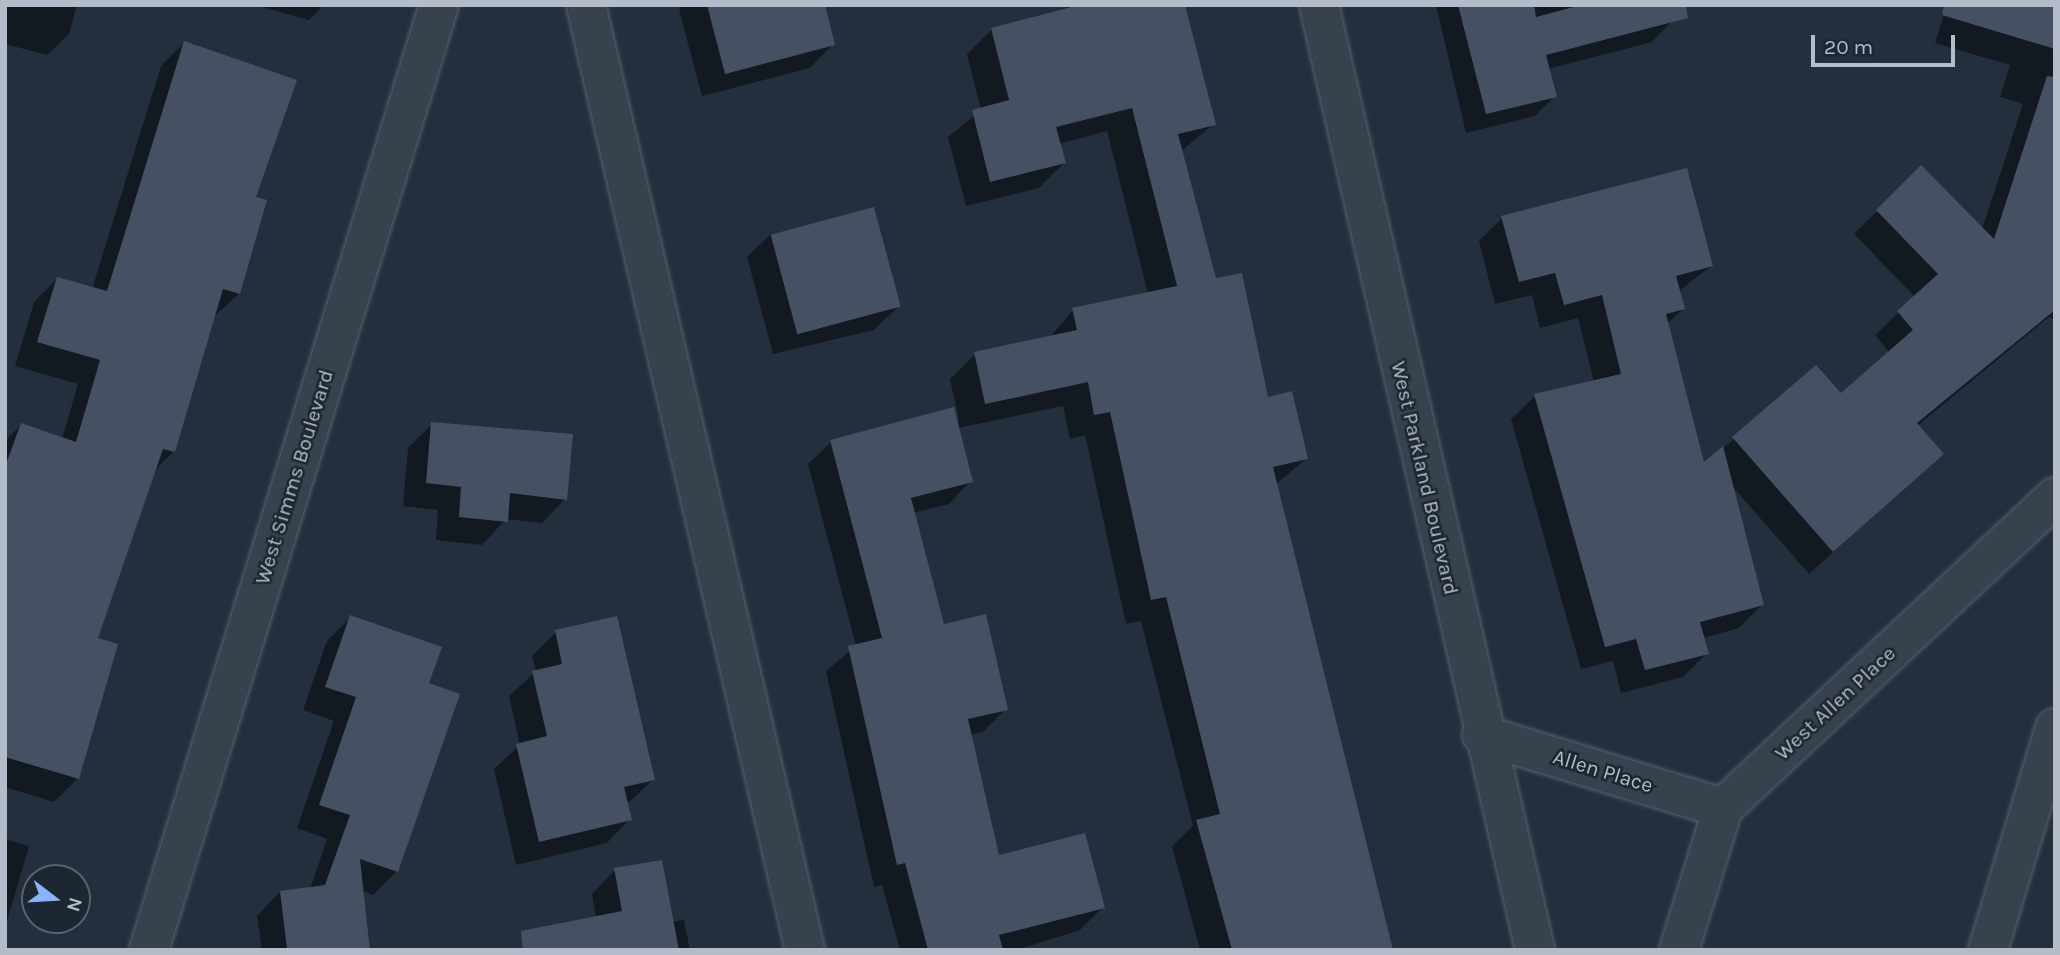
<!DOCTYPE html>
<style>
body{margin:0}
#map{position:relative;width:2060px;height:955px;overflow:hidden;background:#242f3e;font-family:Karla,sans-serif}
div>[style]{position:absolute}
.shadow>*{inset:0;background:#0007}
.building>*{inset:0;background:#455162;transform-origin:0 0}
.roads{filter:drop-shadow(0 0 2px #565f6c) drop-shadow(0 0 2px #565f6c)}
.minor>*{height:38px;margin:-19px;padding:0 19px;transform-origin:19px;border-radius:19px;background:#38414e}
span{translate:-50% -50%;white-space:nowrap;text-align:center;line-height:1.15;-webkit-text-stroke:5px #1d2633;paint-order:stroke}
.street-label{font-size:21px;color:#b4bcc9}
.frame{position:absolute;inset:0;border:7px solid #b4bcc9;pointer-events:none}
.north{position:absolute;left:21px;top:864px;width:70px;height:70px;box-sizing:border-box;background:#1d2633;border:2px solid #59626f;border-radius:50%;rotate:107deg;font-size:19px;font-weight:700;line-height:28px;text-align:center;color:#b4bcc9}
.north::after{content:'';display:block;margin:auto;width:24px;height:32px;background:#8ab4f8;clip-path:polygon(50% 0,100% 100%,50% 72%,0 100%)}
.scale{position:absolute;left:1811px;top:35px;width:144px;height:32px;box-sizing:border-box;border:4px solid #b4bcc9;border-top:0;padding-left:9px;font-size:21px;line-height:24px;white-space:nowrap;color:#b4bcc9;-webkit-text-stroke:5px #1d2633;paint-order:stroke}
</style>
<div id="map">
<div class="shadow">
<i style="clip-path:polygon(5px 5px,77px 5px,69px 34px,47px 55px,5px 44px)"></i>
<i style="clip-path:polygon(254px 5px,324px 5px,309px 20px)"></i>
<i style="clip-path:polygon(684px 5px,823px 5px,833px 44px,810px 68px,702px 96px,679px 10px)"></i>
<i style="clip-path:polygon(1074px 5px,1184px 5px,1214px 124px,1181px 151px,1214px 280px,1267px 399px,1306px 459px,1275px 485px,1391px 950px,1200px 950px,1172px 846px,1193px 826px,1141px 621px,1126px 624px,1085px 435px,1070px 439px,1063px 406px,958px 428px,971px 481px,949px 504px,913px 513px,943px 626px,1006px 709px,983px 732px,970px 735px,998px 858px,1103px 907px,1080px 930px,1017px 950px,900px 950px,882px 885px,874px 887px,826px 671px,856px 646px,808px 464px,831px 442px,959px 421px,950px 379px,975px 354px,1049px 338px,1073px 310px,1148px 294px,1107px 131px,1059px 144px,1064px 163px,1039px 188px,966px 206px,948px 137px,981px 110px,967px 54px,992px 29px)"></i>
<i style="clip-path:polygon(1436px 5px,1668px 5px,1672px 21px,1652px 42px,1548px 69px,1555px 96px,1535px 116px,1466px 133px)"></i>
<i style="clip-path:polygon(1947px 5px,2055px 5px,2055px 320px,2049px 317px,1917px 426px,1942px 454px,1809px 574px,1732px 486px,1763px 604px,1739px 628px,1703px 638px,1707px 653px,1683px 677px,1621px 693px,1613px 661px,1581px 669px,1511px 419px,1535px 396px,1594px 382px,1578px 318px,1540px 328px,1532px 295px,1495px 304px,1479px 241px,1502px 218px,1711px 266px,1678px 292px,1683px 309px,1667px 324px,1703px 465px,1734px 439px,1841px 395px,1890px 353px,1875px 335px,1915px 297px,1854px 234px,1921px 167px,1982px 229px,2023px 104px,2000px 97px,2010px 65px,1935px 43px)"></i>
<i style="clip-path:polygon(184px 43px,254px 198px,239px 294px,213px 317px,174px 451px,153px 472px,96px 639px,78px 778px,54px 802px,5px 787px,5px 441px,21px 425px,62px 439px,78px 384px,15px 366px,34px 302px,57px 279px,92px 289px,161px 66px)"></i>
<i style="clip-path:polygon(771px 234px,898px 307px,874px 330px,773px 354px,747px 257px)"></i>
<i style="clip-path:polygon(432px 424px,565px 499px,542px 523px,506px 519px,482px 545px,436px 540px,438px 510px,403px 506px,408px 448px)"></i>
<i style="clip-path:polygon(351px 617px,427px 684px,397px 871px,373px 895px,363px 891px,370px 950px,262px 950px,257px 916px,280px 892px,310px 889px,327px 839px,297px 828px,334px 721px,303px 710px,327px 641px)"></i>
<i style="clip-path:polygon(556px 632px,654px 779px,627px 804px,630px 819px,607px 843px,516px 865px,494px 769px,520px 745px,509px 696px,536px 671px,532px 656px)"></i>
<i style="clip-path:polygon(5px 839px,29px 846px,5px 928px)"></i>
<i style="clip-path:polygon(615px 870px,672px 922px,684px 920px,690px 950px,520px 950px,542px 929px,596px 918px,592px 894px)"></i>
</div>
<div class="building">
<i style="clip-path:polygon(707px 5px,825px 5px,835px 45px,725px 74px)"></i>
<i style="clip-path:polygon(1078px 5px,1185px 5px,1216px 125px,1178px 134px,1216px 278px,1242px 273px,1268px 397px,1292px 391px,1308px 459px,1273px 467px,1393px 950px,1232px 950px,1196px 820px,1220px 814px,1166px 597px,1151px 600px,1110px 412px,1094px 415px,1088px 382px,985px 404px,974px 352px,1077px 330px,1072px 308px,1177px 286px,1132px 108px,1056px 127px,1066px 163px,990px 182px,972px 110px,1009px 100px,991px 28px)"></i>
<i style="clip-path:polygon(1458px 5px,1534px 5px,1536px 17px,1581px 5px,1686px 5px,1688px 18px,1546px 55px,1557px 97px,1486px 114px)"></i>
<i style="clip-path:polygon(1944px 5px,2055px 5px,2055px 49px,1942px 15px)"></i>
<i style="clip-path:polygon(184px 41px,297px 80px,256px 197px,267px 200px,240px 294px,223px 289px,175px 452px,163px 449px,98px 638px,118px 644px,79px 779px,5px 757px,5px 467px,21px 423px,76px 442px,100px 360px,37px 342px,57px 277px,107px 291px)"></i>
<i style="clip-path:polygon(2047px 76px,2055px 77px,2055px 310px,1917px 423px,1944px 454px,1833px 552px,1732px 437px,1816px 365px,1841px 393px,1913px 330px,1897px 311px,1938px 274px,1876px 210px,1921px 165px,1994px 239px)"></i>
<i style="clip-path:polygon(1687px 168px,1713px 266px,1676px 276px,1685px 309px,1666px 314px,1704px 462px,1723px 446px,1764px 605px,1700px 622px,1709px 654px,1645px 670px,1636px 639px,1605px 647px,1534px 394px,1621px 374px,1602px 295px,1564px 305px,1555px 273px,1519px 282px,1501px 216px)"></i>
<i style="left:874px;top:207px;width:103px;height:107px;rotate:75deg"></i>
<i style="clip-path:polygon(954px 407px,973px 482px,911px 498px,944px 624px,986px 614px,1008px 710px,968px 719px,999px 855px,1085px 833px,1105px 908px,999px 935px,1003px 950px,928px 950px,905px 863px,897px 865px,848px 646px,882px 638px,830px 440px)"></i>
<i style="clip-path:polygon(431px 422px,573px 434px,567px 500px,510px 493px,508px 522px,459px 517px,461px 487px,426px 483px)"></i>
<i style="clip-path:polygon(350px 615px,442px 647px,429px 683px,460px 694px,398px 872px,360px 859px,370px 950px,287px 949px,280px 891px,325px 885px,350px 815px,319px 805px,356px 697px,325px 687px)"></i>
<i style="clip-path:polygon(617px 616px,655px 780px,624px 787px,632px 820px,539px 842px,516px 744px,547px 736px,532px 671px,562px 664px,555px 630px)"></i>
<i style="clip-path:polygon(662px 860px,679px 950px,523px 950px,521px 931px,622px 911px,614px 868px)"></i>
</div>
<div class="roads">
<div class="minor">
<i style="left:586px;top:5px;width:970px;rotate:76.95deg"></i>
<i style="left:1319px;top:5px;width:969px;rotate:77.12deg"></i>
<i style="left:1482px;top:735px;width:252px;rotate:16.9deg"></i>
<i style="left:149px;top:950px;width:988px;rotate:-72.94deg"></i>
<i style="left:1679px;top:950px;width:149px;rotate:-72.8deg"></i>
<i style="left:1723px;top:808px;width:455px;rotate:-43.1deg"></i>
<i style="left:1988px;top:950px;width:232px;rotate:-73.2deg"></i>
</div>
</div>
<div class="street-label">
<span style="left:294px;top:477px;rotate:-73deg">West Simms Boulevard</span>
<span style="left:1425px;top:478px;rotate:77deg">West Parkland Boulevard</span>
<span style="left:1835px;top:703px;rotate:-43deg">West Allen Place</span>
<span style="left:1603px;top:771px;rotate:17deg">Allen Place</span>
</div>
<div class="frame"></div>
<div class="north">N</div>
<div class="scale">20 m</div>
</div>
